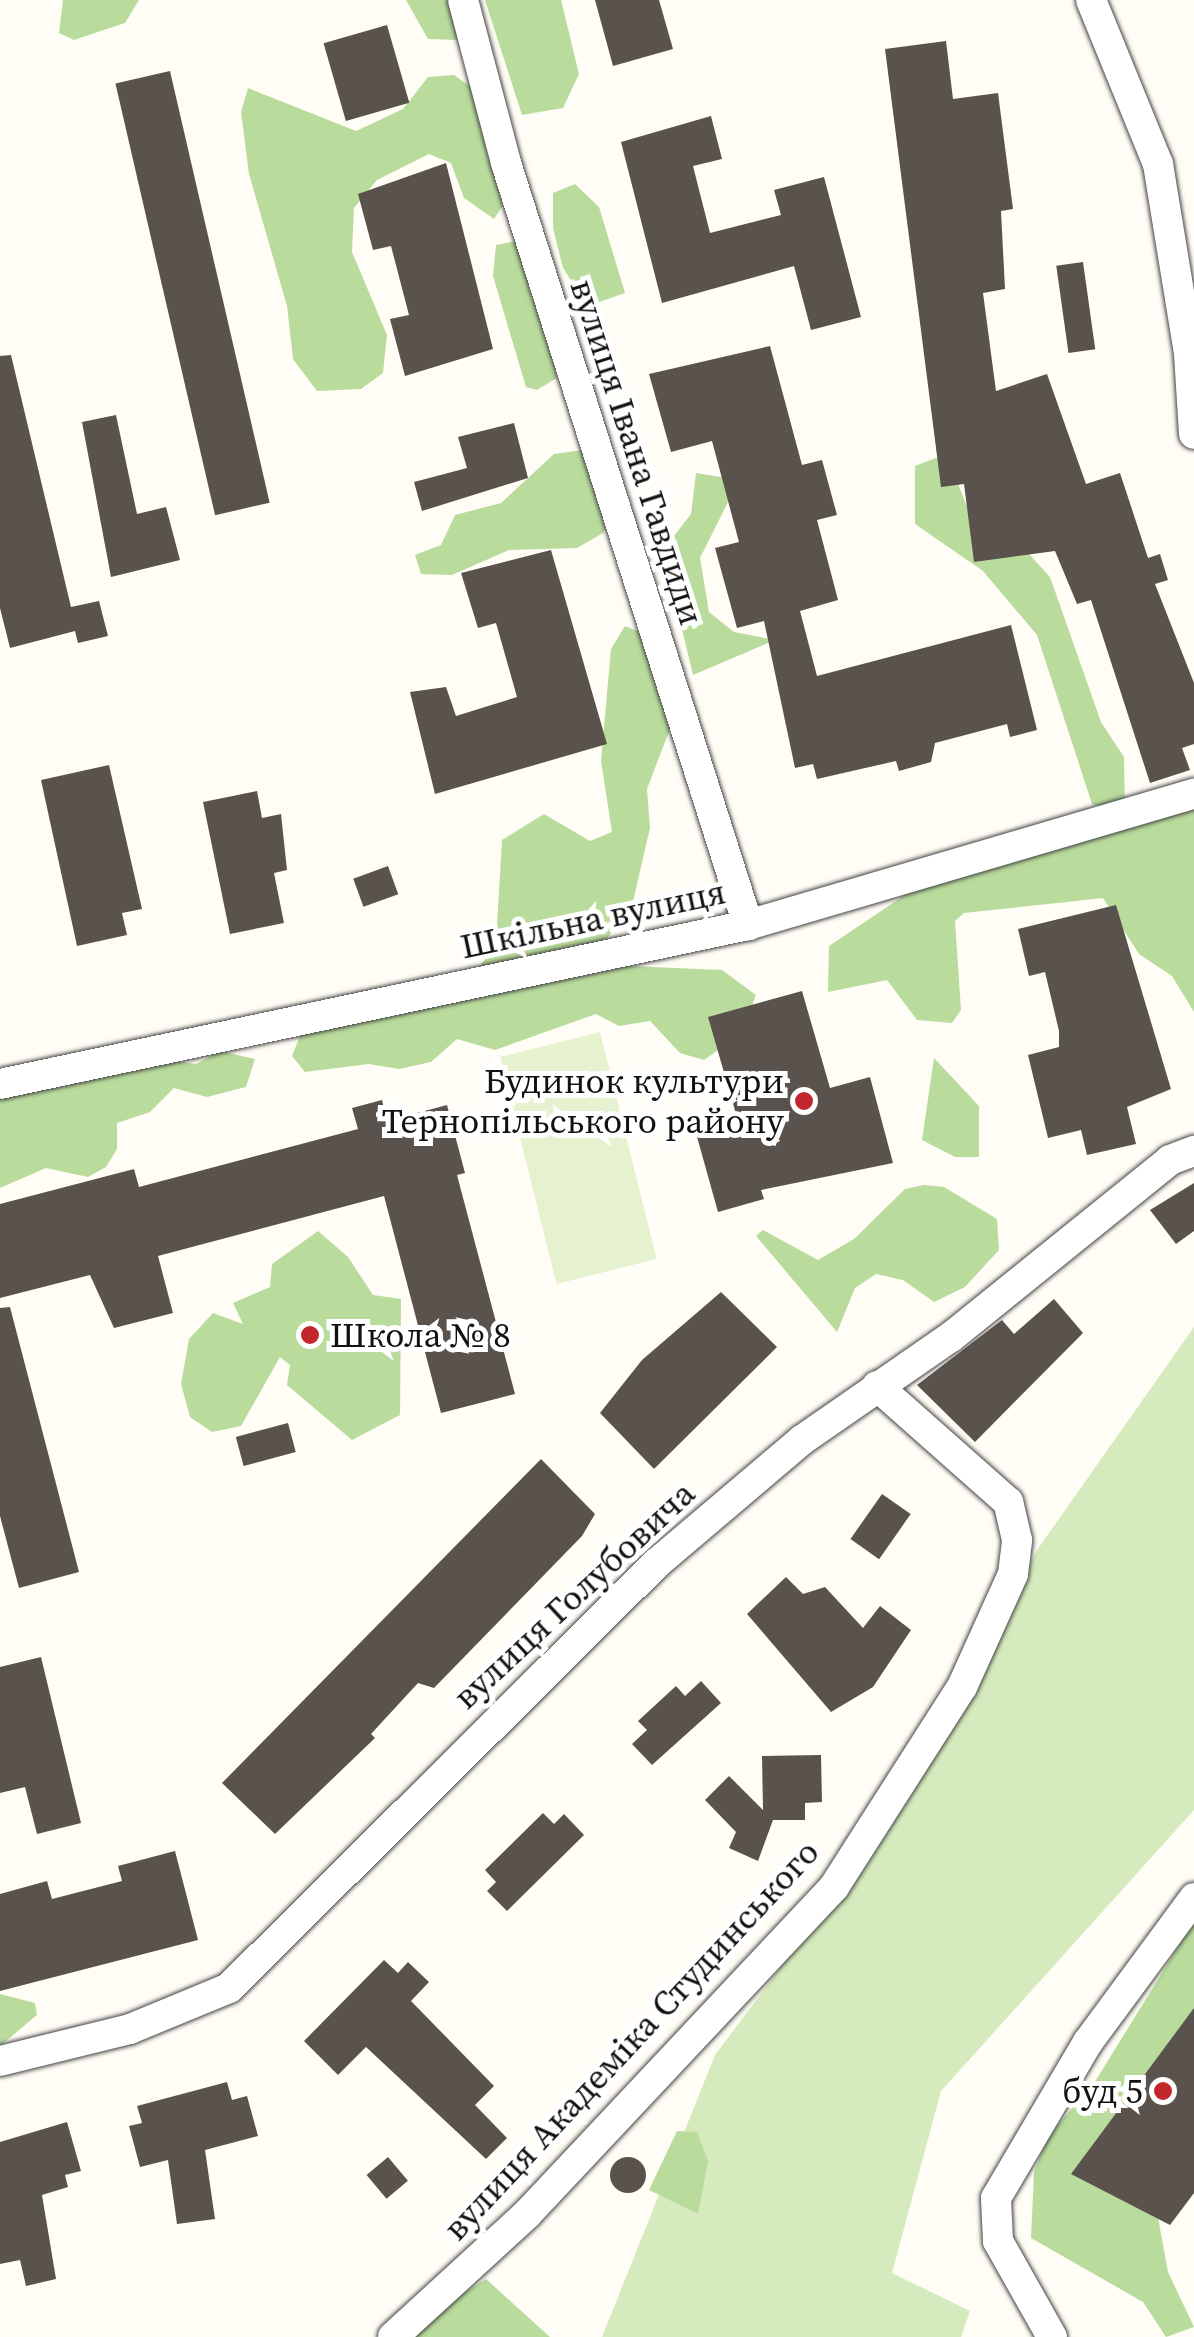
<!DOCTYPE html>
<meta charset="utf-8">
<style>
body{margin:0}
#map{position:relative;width:1194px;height:2337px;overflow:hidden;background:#fffdf5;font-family:"Source Serif 4",serif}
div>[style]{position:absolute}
.green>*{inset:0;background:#d5ebbd}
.forest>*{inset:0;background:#b9dc9c}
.pitch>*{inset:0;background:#e6f2cf;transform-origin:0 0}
.building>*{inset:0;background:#5a524d;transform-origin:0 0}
.round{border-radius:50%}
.roads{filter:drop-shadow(0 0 2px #444) drop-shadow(0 0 2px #444)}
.street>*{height:30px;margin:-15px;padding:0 15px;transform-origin:15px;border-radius:15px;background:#fff}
.dots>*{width:28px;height:28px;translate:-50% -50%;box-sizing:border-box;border:5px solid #fff;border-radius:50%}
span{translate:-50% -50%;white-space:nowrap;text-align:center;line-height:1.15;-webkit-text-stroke:10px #fff;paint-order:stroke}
.street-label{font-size:35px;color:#111}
.poi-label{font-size:35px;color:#111}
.right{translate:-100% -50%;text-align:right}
.left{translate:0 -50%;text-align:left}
</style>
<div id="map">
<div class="green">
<i style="clip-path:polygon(1194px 1327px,1194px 1810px,941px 2091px,892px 2273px,970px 2311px,961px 2337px,602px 2337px,715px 2055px,883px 1831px,1037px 1550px)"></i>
</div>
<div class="forest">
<i style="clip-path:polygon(63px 0,139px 0,125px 23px,74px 40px,59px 33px)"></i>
<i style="clip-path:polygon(406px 0,466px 0,457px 40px,428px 39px)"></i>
<i style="clip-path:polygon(485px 0,561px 0,579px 74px,563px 108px,522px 115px)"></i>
<i style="clip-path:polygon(454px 75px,478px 92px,509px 196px,494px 219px,464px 198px,451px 163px,429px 154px,377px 180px,354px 208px,352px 252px,387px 335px,383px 373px,361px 389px,317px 391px,293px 359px,287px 306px,249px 174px,241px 112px,248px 88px,356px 131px,403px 109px,428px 77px)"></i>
<i style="clip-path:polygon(575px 184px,599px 207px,625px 293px,588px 306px,563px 268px,553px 228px,553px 193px)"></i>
<i style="clip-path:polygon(516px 241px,560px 376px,537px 390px,526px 387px,493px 276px,496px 245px)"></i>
<i style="clip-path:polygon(583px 450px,619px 509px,603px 533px,577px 548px,509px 550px,452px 575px,421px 574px,415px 555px,441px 545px,455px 515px,501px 503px,554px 454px)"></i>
<i style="clip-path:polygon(946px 454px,980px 539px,1029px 554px,1050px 577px,1101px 722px,1124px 757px,1125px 812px,1092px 804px,1037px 635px,983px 571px,915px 524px,915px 466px)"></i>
<i style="clip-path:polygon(696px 473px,739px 480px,700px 558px,709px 612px,734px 632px,775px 640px,693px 675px,663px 550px,691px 514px)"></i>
<i style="clip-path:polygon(625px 626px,647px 635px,673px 721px,647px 789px,650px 828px,632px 906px,602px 945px,629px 966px,722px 970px,756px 995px,742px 1033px,704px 1060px,680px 1053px,650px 1021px,619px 1026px,596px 1014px,495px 1050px,457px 1039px,431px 1062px,399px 1069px,369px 1064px,305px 1072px,292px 1056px,302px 1031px,476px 972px,496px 943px,502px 840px,544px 814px,590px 841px,612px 832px,601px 761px,611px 649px)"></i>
<i style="clip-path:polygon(1194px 804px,1194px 1012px,1172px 976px,1139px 954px,1103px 898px,964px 913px,955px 921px,961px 1010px,952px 1023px,917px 1020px,887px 980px,828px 992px,829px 946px,939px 872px)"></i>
<i style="clip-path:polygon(220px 1051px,255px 1059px,246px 1087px,207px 1097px,174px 1088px,150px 1112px,117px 1123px,117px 1149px,106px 1167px,88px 1177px,46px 1168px,0 1188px,0 1085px,128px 1055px,196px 1064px)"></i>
<i style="clip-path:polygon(934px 1058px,979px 1106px,979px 1157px,955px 1157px,922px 1140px)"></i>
<i style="clip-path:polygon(924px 1185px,944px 1187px,997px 1219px,999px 1250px,965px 1287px,934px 1302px,903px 1280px,876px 1274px,855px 1288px,837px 1332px,756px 1236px,763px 1230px,818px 1260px,854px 1239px,905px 1189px)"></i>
<i style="clip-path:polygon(318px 1231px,348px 1257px,373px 1295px,401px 1299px,400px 1415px,352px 1440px,287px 1385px,290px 1365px,280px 1357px,241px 1426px,212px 1432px,190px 1417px,181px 1384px,189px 1339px,213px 1313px,243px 1324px,233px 1303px,270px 1287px,272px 1264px)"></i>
<i style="clip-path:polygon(1194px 1921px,1194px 2141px,1157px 2212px,1168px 2272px,1194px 2327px,1166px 2337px,1143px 2302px,1031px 2238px,1034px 2172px,1047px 2138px,1096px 2080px)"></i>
<i style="clip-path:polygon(0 1994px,35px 2003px,37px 2015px,0 2046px)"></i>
<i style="clip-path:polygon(677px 2131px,697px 2132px,708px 2161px,698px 2214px,649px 2190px)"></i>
<i style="clip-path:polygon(486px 2279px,550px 2337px,404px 2337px,421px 2320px)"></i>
</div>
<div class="pitch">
<i style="left:600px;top:1032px;width:234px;height:103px;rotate:76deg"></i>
</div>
<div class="building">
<i style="clip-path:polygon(595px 0,659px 0,673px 49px,613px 66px)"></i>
<i style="left:387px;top:25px;width:81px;height:66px;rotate:74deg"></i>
<i style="clip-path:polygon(946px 41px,953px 99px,998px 93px,1013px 209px,1001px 211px,1005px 289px,983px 293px,996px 391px,1047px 374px,1086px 484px,1120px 473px,1148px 558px,1160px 554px,1168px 580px,1155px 584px,1194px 683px,1194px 744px,1182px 748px,1190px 770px,1150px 783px,1091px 600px,1077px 604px,1055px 551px,974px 562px,964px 484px,941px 487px,885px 49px)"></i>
<i style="left:170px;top:71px;width:443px;height:56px;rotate:77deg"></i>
<i style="clip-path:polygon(711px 116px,722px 159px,693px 166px,710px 233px,781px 215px,774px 190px,824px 177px,861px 317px,811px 330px,794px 266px,662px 303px,621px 142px)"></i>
<i style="clip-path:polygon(446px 163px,493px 349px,405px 376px,390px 319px,409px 315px,391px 246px,373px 250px,358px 194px)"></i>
<i style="left:1083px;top:262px;width:88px;height:27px;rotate:82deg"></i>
<i style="clip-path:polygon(770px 346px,802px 465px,822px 460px,837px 515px,817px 520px,838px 600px,800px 611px,817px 676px,1011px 625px,1037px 730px,1010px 737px,1007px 724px,935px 743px,931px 762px,899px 771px,896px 761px,817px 779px,813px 764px,795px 768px,764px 621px,737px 628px,715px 548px,739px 542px,712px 441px,671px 452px,649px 374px)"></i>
<i style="clip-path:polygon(11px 355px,71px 607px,99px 601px,108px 636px,78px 643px,75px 631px,10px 648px,0 608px,0 356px)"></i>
<i style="clip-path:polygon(116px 415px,137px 514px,166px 507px,180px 560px,111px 577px,82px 422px)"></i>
<i style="clip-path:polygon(514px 423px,528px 478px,422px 511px,414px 482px,467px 468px,458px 437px)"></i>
<i style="clip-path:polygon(551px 550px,607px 744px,435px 794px,410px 692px,446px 687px,456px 716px,517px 697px,496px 623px,478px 628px,461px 573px)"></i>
<i style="clip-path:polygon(109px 765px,142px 909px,122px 913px,127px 935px,77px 946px,41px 780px)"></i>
<i style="clip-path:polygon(257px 791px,262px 818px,281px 814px,287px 870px,274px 873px,284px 923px,230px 934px,203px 802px)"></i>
<i style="left:388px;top:866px;width:30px;height:37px;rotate:70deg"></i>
<i style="clip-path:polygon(1116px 905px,1171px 1089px,1127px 1107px,1136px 1144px,1087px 1155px,1081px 1130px,1048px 1138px,1028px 1055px,1059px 1047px,1059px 1031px,1045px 972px,1029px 976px,1018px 929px)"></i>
<i style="clip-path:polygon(802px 991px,830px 1088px,870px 1077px,893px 1163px,761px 1190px,764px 1199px,718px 1212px,694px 1126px,736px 1114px,708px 1017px)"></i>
<i style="clip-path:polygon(382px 1100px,387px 1121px,447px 1105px,465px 1173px,457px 1175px,515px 1394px,441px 1413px,384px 1196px,158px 1256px,173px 1313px,114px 1328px,90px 1275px,0 1298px,0 1204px,134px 1169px,139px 1187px,358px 1129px,352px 1108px)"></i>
<i style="clip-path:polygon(1194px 1183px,1194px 1231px,1176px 1244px,1150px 1210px)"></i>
<i style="clip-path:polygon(721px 1292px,777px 1347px,654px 1469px,600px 1413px,642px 1360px)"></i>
<i style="clip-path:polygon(1054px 1299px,1083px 1333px,975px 1442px,917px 1385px,1002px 1320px,1014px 1334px)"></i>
<i style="clip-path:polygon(10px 1307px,79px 1572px,19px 1588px,0 1516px,0 1308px)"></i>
<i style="left:288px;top:1423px;width:30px;height:54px;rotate:75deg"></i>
<i style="clip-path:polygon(541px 1459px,595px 1514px,582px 1536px,434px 1688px,418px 1683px,371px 1734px,375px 1738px,275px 1834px,222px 1783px)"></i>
<i style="left:882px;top:1494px;width:35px;height:55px;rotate:35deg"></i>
<i style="clip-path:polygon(786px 1577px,803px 1594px,825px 1587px,863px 1628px,880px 1606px,911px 1630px,873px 1687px,831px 1712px,747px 1614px)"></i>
<i style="clip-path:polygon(41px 1657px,81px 1823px,37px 1834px,25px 1787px,0 1793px,0 1667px)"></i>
<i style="clip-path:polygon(701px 1681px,721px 1703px,652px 1765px,632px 1744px,647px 1730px,638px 1721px,676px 1686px,685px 1696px)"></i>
<i style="clip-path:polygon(821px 1755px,822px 1802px,805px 1803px,805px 1820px,773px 1820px,758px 1861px,729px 1848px,736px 1832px,705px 1800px,729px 1776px,763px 1810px,762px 1756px)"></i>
<i style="clip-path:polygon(543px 1813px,554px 1824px,564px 1814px,584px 1835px,507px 1911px,487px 1891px,496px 1882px,485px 1870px)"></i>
<i style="clip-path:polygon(175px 1851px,198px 1940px,0 1991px,0 1894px,47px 1881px,52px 1899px,122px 1881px,118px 1866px)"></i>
<i style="clip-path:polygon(384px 1960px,398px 1973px,408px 1962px,429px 1982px,411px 2001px,494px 2086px,475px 2105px,507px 2138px,486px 2159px,366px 2047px,338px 2075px,304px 2041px)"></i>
<i style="clip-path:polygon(1194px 2008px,1194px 2193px,1170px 2225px,1071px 2174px)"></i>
<i style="clip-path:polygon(227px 2082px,232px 2100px,247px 2096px,258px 2136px,205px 2150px,215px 2219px,177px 2224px,168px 2160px,140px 2167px,129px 2126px,142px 2123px,137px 2106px)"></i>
<i style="clip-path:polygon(67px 2122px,81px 2171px,65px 2175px,68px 2187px,42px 2195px,56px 2279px,26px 2286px,20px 2260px,0 2264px,0 2142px)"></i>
<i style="left:388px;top:2157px;width:31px;height:28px;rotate:50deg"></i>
<i class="round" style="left:610px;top:2157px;width:36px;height:36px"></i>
</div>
<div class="roads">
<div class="street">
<i style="left:463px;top:0;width:169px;rotate:75.2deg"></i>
<i style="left:506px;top:163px;width:800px;rotate:72.38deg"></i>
<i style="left:1091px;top:0;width:177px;rotate:67.8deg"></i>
<i style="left:1158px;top:164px;width:193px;rotate:80.7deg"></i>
<i style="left:1189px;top:354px;width:80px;rotate:86.4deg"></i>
<i style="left:0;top:1084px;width:765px;rotate:-12deg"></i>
<i style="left:748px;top:925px;width:465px;rotate:-16.4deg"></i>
<i style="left:0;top:2061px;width:134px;rotate:-13.8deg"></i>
<i style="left:130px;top:2029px;width:107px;rotate:-22.5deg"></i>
<i style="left:229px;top:1988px;width:603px;rotate:-44.8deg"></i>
<i style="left:657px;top:1563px;width:190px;rotate:-40.3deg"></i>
<i style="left:802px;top:1440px;width:181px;rotate:-34.7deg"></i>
<i style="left:951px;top:1337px;width:282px;rotate:-38.9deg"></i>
<i style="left:1170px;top:1160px;width:26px;rotate:-21deg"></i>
<i style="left:393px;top:2337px;width:182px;rotate:-42.5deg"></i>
<i style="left:527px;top:2214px;width:449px;rotate:-46.8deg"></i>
<i style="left:834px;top:1887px;width:237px;rotate:-57.4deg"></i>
<i style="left:962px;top:1687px;width:124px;rotate:-65.7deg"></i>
<i style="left:1013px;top:1574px;width:34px;rotate:-83deg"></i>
<i style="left:1017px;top:1540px;width:39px;rotate:-103deg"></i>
<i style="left:1008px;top:1502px;width:175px;rotate:-138.5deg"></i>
<i style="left:1052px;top:2337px;width:110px;rotate:-119.4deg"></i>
<i style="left:998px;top:2241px;width:43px;rotate:-92.7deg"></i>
<i style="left:996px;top:2198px;width:181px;rotate:-59.5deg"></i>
<i style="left:1088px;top:2042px;width:179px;rotate:-53.6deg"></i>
</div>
</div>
<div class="dots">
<i style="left:804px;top:1101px;background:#c4262e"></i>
<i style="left:310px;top:1335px;background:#c4262e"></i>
<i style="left:1163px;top:2091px;background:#c4262e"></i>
</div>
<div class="street-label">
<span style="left:637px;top:452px;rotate:72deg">вулиця Івана Гавдиди</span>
<span style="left:593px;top:919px;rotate:-12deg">Шкільна вулиця</span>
<span style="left:574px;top:1595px;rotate:-43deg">вулиця Голубовича</span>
<span style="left:631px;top:2040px;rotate:-47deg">вулиця Академіка Студинського</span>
</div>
<div class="poi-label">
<span class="right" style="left:784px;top:1101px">Будинок культури<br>Тернопільського району</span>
<span class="left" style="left:330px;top:1335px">Школа № 8</span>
<span class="right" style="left:1143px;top:2091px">буд 5</span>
</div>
</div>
